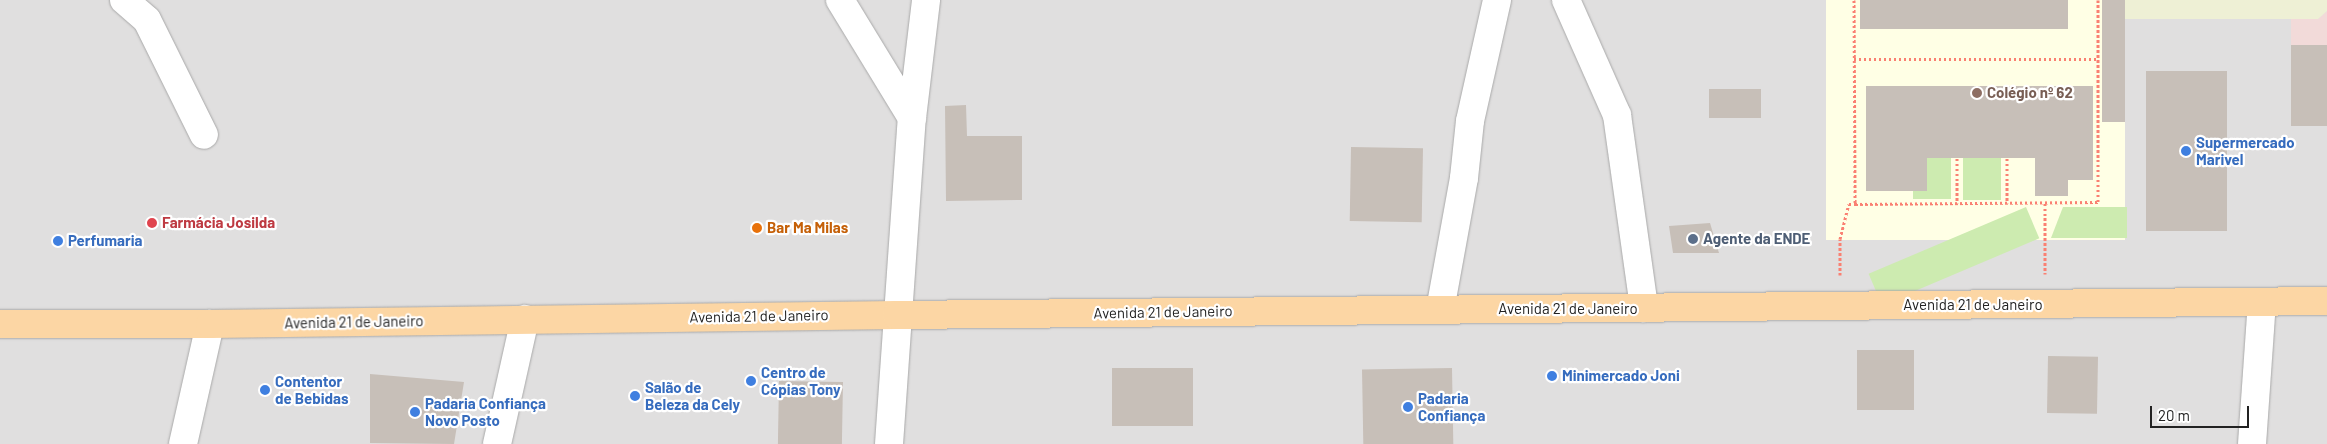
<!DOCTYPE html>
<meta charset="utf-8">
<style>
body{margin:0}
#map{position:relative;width:2327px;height:444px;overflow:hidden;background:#f2efe9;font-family:Barlow,sans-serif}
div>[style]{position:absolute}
.residential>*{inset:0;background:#e0dfdf;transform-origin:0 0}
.commercial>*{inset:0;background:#f2dad9}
.education>*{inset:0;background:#ffffe5;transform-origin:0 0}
.farmland>*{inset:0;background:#eef0d5}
.grass>*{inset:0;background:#cdebb0;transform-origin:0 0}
.building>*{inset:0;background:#c7bfb8;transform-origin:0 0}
.path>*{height:3px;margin-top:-1.5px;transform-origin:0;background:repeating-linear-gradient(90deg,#fa8072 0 2.5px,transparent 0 5px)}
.roads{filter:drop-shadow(0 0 1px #a9a9a9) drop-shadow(0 0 1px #a9a9a9)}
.minor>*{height:28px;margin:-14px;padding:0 14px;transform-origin:14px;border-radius:14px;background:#fff}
.major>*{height:28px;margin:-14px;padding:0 14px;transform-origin:14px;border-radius:14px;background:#fcd6a4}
.dots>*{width:14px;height:14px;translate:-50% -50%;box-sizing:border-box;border:2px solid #fff;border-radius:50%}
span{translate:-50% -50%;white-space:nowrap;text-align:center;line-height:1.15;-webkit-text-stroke:4.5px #fff;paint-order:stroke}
.education-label{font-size:15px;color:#785e54;font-weight:700}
.left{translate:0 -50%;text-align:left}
.shop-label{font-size:15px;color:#366cbe;font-weight:700}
.health-label{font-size:15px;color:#be3a42;font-weight:700}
.food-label{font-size:15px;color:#c56008;font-weight:700}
.service-label{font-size:15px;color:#4e5e75;font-weight:700}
.street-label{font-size:15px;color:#222}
.scale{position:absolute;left:2150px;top:406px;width:99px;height:22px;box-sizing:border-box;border:2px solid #222;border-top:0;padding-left:6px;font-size:15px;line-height:18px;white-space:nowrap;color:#222;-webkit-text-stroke:4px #fff;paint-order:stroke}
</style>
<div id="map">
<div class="residential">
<i style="left:0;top:0;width:2327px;height:444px"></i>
</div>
<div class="commercial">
<i style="clip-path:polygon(2327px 11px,2327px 45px,2291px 45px,2291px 19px,2318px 19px)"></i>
</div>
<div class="education">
<i style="left:1826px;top:0;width:299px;height:240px"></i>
</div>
<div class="farmland">
<i style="clip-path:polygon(2125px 0,2327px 0,2327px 11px,2318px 19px,2125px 19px)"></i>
</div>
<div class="grass">
<i style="clip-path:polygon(1927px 158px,1951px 158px,1951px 199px,1913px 199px,1913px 191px,1927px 191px)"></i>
<i style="left:1963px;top:158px;width:38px;height:42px"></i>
<i style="left:2026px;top:207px;width:34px;height:171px;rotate:67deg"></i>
<i style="clip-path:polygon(2063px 207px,2127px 207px,2127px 238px,2051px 238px)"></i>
</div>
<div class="building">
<i style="left:1860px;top:0;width:208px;height:29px"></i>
<i style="left:2102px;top:0;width:23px;height:122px"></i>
<i style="left:2291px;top:45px;width:36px;height:81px"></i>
<i style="left:2146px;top:71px;width:81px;height:160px"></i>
<i style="clip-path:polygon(1866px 86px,2093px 86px,2093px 180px,2068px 180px,2068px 196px,2035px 196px,2035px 158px,1927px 158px,1927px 191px,1866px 191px)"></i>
<i style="left:1709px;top:89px;width:52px;height:29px"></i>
<i style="clip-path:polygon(966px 105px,967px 136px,1022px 136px,1022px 200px,946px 201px,945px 106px)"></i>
<i style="left:1351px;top:147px;width:72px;height:74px;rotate:1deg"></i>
<i style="clip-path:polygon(1710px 223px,1719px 253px,1673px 253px,1669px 226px)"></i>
<i style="left:1857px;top:350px;width:57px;height:60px"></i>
<i style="left:2048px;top:356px;width:50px;height:57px;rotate:1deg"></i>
<i style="left:1112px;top:368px;width:81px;height:58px"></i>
<i style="left:1452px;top:368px;width:76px;height:90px;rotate:89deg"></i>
<i style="clip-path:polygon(370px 374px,464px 382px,454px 444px,370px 443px)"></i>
<i style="left:779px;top:381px;width:64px;height:63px;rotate:1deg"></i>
</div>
<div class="path">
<i style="left:1854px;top:0;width:204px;rotate:89.7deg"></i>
<i style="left:1855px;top:204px;width:243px;rotate:-0.5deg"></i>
<i style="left:2098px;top:202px;width:202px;rotate:-90deg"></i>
<i style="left:1854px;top:59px;width:244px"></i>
<i style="left:1957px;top:158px;width:45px;rotate:90deg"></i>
<i style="left:2007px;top:158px;width:45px;rotate:90deg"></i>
<i style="left:2045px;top:203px;width:71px;rotate:90deg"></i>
<i style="left:1840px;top:275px;width:36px;rotate:-90deg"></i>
<i style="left:1840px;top:239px;width:36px;rotate:-76deg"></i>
<i style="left:1849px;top:204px;width:6px"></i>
</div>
<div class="roads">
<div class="minor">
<i style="left:124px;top:0;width:30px;rotate:41deg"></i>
<i style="left:147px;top:20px;width:128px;rotate:63.6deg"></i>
<i style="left:840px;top:0;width:138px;rotate:58.6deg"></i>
<i style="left:1566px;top:0;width:126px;rotate:66.1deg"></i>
<i style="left:1617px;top:115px;width:195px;rotate:82deg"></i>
<i style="left:1440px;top:310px;width:134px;rotate:-79.7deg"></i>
<i style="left:1464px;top:178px;width:57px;rotate:-84deg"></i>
<i style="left:1470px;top:121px;width:124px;rotate:-77.4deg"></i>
<i style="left:183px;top:444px;width:123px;rotate:-77.3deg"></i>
<i style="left:497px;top:444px;width:128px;rotate:-77.4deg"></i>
<i style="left:889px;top:444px;width:327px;rotate:-86deg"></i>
<i style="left:912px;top:118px;width:119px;rotate:-83.2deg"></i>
<i style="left:2252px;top:444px;width:142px;rotate:-86deg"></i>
</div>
<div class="major">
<i style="left:0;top:324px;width:210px"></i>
<i style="left:210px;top:324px;width:687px;rotate:-0.75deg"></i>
<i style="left:897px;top:315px;width:1430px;rotate:-0.56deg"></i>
</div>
</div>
<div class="dots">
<i style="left:1977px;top:93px;background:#8d6e63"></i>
<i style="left:2186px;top:151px;background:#3f7fe0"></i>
<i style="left:152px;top:223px;background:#e0444e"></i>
<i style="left:757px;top:228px;background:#e8710a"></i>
<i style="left:1693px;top:239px;background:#5c6f8a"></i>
<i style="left:58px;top:241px;background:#3f7fe0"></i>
<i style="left:1552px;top:376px;background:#3f7fe0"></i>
<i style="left:751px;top:381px;background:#3f7fe0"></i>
<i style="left:265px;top:390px;background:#3f7fe0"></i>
<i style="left:635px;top:396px;background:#3f7fe0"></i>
<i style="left:1408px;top:407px;background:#3f7fe0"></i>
<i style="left:415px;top:412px;background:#3f7fe0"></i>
</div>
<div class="education-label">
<span class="left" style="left:1987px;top:93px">Colégio nº 62</span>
</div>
<div class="shop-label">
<span class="left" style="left:2196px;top:151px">Supermercado<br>Marivel</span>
<span class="left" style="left:68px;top:241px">Perfumaria</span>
<span class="left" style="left:761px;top:381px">Centro de<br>Cópias Tony</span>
<span class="left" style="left:1562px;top:376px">Minimercado Joni</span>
<span class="left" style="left:275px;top:390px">Contentor<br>de Bebidas</span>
<span class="left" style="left:645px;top:396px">Salão de<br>Beleza da Cely</span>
<span class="left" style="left:1418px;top:407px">Padaria<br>Confiança</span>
<span class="left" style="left:425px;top:412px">Padaria Confiança<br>Novo Posto</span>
</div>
<div class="health-label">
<span class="left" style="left:162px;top:223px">Farmácia Josilda</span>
</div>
<div class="food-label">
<span class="left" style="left:767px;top:228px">Bar Ma Milas</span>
</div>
<div class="service-label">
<span class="left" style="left:1703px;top:239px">Agente da ENDE</span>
</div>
<div class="street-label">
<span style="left:1973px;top:305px">Avenida 21 de Janeiro</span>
<span style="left:1568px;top:309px">Avenida 21 de Janeiro</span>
<span style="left:1163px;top:312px;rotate:-1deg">Avenida 21 de Janeiro</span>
<span style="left:759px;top:316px;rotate:-1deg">Avenida 21 de Janeiro</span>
<span style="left:354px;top:322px;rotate:-1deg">Avenida 21 de Janeiro</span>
</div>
<div class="scale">20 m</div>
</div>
